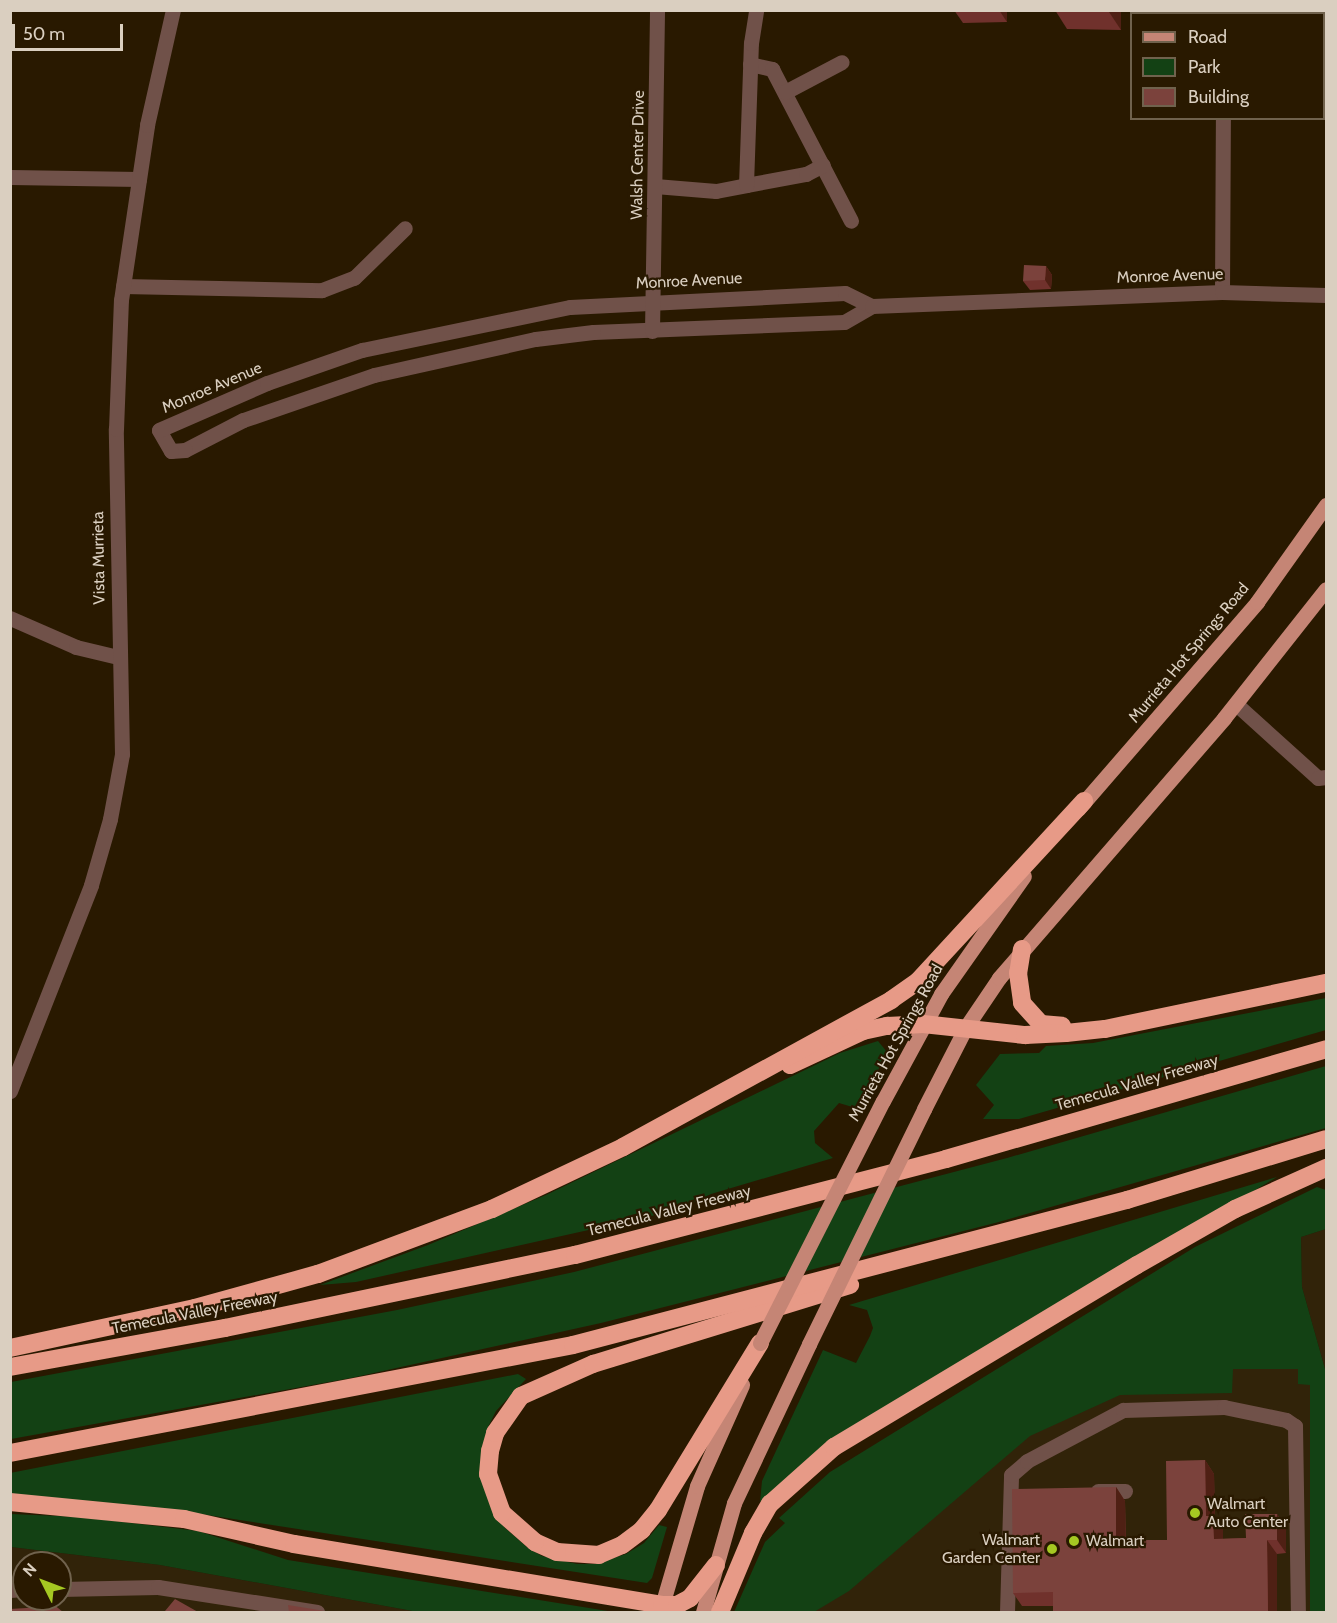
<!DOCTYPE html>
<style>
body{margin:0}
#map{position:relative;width:1337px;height:1623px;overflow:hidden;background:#291900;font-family:Cabin,sans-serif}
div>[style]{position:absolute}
.built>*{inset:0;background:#312309}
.green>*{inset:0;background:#134114}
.minor>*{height:15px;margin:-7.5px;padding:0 7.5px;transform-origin:7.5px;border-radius:7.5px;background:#705149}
.major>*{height:15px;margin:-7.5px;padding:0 7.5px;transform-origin:7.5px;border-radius:7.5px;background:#c58575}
.highway>*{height:18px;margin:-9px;padding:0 9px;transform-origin:9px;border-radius:9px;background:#e79a87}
.major-bridge>*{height:15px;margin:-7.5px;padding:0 7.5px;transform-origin:7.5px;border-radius:7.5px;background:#c58575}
.wall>*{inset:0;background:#70312c}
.shaded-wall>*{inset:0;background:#4f2014}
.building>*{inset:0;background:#7b423c;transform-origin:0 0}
.dots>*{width:16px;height:16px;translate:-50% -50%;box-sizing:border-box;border:3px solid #291900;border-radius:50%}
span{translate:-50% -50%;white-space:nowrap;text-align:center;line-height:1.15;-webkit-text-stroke:4.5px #291900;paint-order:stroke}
.street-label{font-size:16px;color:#dacfc0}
.poi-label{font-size:16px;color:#dacfc0}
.left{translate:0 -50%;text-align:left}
.right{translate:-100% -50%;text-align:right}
.frame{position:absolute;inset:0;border:12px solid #dacfc0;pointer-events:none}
.legend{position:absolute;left:1130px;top:12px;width:195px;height:108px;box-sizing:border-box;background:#291900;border:2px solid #70624d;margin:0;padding:8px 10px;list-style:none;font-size:18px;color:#dacfc0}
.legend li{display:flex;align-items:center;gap:12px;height:30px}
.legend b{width:30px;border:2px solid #70624d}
.north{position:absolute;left:12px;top:1551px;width:60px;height:60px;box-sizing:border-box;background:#291900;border:2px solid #70624d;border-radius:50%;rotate:312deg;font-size:16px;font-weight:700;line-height:24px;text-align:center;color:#dacfc0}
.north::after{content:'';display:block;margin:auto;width:21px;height:27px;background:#a5c822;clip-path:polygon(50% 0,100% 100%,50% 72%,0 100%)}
.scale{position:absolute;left:12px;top:24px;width:111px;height:27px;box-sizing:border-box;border:3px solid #dacfc0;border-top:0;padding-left:8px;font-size:18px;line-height:21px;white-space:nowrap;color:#dacfc0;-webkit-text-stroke:4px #291900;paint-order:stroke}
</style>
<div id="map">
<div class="built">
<i style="clip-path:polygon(1326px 1229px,1326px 1612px,773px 1612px,1048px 1391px,1232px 1369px,1325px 1369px,1302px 1287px,1301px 1237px)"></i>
<i style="clip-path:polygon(evenodd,11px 1547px,160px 1565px,418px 1612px,11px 1612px,11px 1547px,24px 1563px,60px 1563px,60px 1599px,24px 1599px,24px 1563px)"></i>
</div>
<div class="green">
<i style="clip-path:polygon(1326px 998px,1326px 1030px,1019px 1119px,983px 1119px,994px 1105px,976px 1085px,1000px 1054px,1039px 1053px,1046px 1046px,1093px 1043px)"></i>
<i style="clip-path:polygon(878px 1041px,887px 1052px,859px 1109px,839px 1103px,814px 1131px,815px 1143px,833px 1158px,711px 1194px,678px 1210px,356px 1282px,320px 1285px,428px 1245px,546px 1195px,840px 1053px)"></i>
<i style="clip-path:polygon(1326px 1066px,1326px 1128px,995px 1223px,601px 1323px,351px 1378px,11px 1439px,11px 1382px,397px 1310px,574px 1272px,1007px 1158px)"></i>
<i style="clip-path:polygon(1277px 1177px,812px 1455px,760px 1502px,762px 1481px,823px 1350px,856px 1363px,870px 1336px,873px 1328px,867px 1310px,849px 1305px)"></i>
<i style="clip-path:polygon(1317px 1187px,1326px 1190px,1326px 1229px,1301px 1237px,1302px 1287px,1325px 1369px,1325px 1612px,1310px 1612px,1310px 1385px,1298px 1384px,1298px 1369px,1233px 1369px,1232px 1393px,1120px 1395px,1030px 1436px,849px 1591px,814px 1612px,734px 1612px,765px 1542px,785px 1523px,779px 1518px,830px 1472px,1195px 1247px)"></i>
<i style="clip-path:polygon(518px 1374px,526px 1379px,496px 1411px,487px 1429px,491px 1507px,505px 1528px,528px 1548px,542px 1556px,577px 1564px,595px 1564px,626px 1554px,644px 1543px,659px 1525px,667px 1527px,652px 1578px,647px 1583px,175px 1510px,11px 1496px,10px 1473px)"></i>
<i style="clip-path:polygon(11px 1514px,81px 1517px,198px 1531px,288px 1560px,614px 1612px,418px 1612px,160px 1565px,11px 1547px)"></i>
</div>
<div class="minor">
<i style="left:1223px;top:14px;width:4px;rotate:-90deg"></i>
<i style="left:750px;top:64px;width:23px;rotate:13deg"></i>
<i style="left:772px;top:69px;width:171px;rotate:62.5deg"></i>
<i style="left:785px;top:92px;width:64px;rotate:-27.8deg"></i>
<i style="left:10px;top:177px;width:129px;rotate:0.9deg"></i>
<i style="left:746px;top:185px;width:61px;rotate:-10.4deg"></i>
<i style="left:806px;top:174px;width:19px;rotate:-28deg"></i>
<i style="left:655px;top:186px;width:61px;rotate:4.7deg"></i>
<i style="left:716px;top:191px;width:31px;rotate:-11deg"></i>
<i style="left:746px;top:185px;width:142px;rotate:-88deg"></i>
<i style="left:751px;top:43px;width:33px;rotate:-81deg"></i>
<i style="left:123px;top:286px;width:199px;rotate:1.2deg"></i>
<i style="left:322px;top:290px;width:34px;rotate:-21deg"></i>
<i style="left:354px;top:278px;width:71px;rotate:-44.4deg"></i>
<i style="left:1222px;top:292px;width:174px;rotate:-89.7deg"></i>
<i style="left:872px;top:306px;width:32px;rotate:150deg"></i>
<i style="left:844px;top:322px;width:251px;rotate:177.7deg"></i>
<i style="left:593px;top:332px;width:58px;rotate:173.1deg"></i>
<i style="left:535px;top:339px;width:165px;rotate:167.4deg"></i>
<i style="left:374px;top:375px;width:139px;rotate:161deg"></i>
<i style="left:243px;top:420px;width:65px;rotate:152.7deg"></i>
<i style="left:185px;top:450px;width:14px;rotate:176deg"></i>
<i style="left:171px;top:451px;width:24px;rotate:-120deg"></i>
<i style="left:159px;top:430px;width:118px;rotate:-23.5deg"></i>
<i style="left:267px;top:383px;width:101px;rotate:-19.2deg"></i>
<i style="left:362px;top:350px;width:212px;rotate:-11.7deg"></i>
<i style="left:570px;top:307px;width:275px;rotate:-2.9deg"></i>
<i style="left:845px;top:293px;width:30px;rotate:26deg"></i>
<i style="left:872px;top:306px;width:350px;rotate:-2.3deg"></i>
<i style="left:1222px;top:292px;width:104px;rotate:1.7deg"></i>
<i style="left:652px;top:331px;width:321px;rotate:-89.1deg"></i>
<i style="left:10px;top:618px;width:72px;rotate:23.7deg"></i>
<i style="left:76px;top:647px;width:43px;rotate:13.4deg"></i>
<i style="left:1236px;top:704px;width:110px;rotate:42.1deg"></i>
<i style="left:1318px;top:778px;width:8px;rotate:-7deg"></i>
<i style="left:10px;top:1091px;width:221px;rotate:-68.5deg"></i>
<i style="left:91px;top:885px;width:69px;rotate:-73.9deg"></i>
<i style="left:110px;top:819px;width:66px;rotate:-79.5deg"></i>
<i style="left:122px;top:754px;width:325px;rotate:-91.1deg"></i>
<i style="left:116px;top:429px;width:129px;rotate:-87.8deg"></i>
<i style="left:121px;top:300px;width:177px;rotate:-81.5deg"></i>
<i style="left:147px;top:125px;width:118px;rotate:-77.3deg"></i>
<i style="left:1098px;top:1491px;width:27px"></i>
<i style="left:60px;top:1589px;width:98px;rotate:-1.2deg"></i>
<i style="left:158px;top:1587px;width:161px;rotate:8.9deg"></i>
<i style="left:10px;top:1590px;width:14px;rotate:-4deg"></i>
<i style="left:1007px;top:1612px;width:137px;rotate:-88.3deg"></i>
<i style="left:1011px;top:1475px;width:21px;rotate:-41deg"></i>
<i style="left:1027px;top:1461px;width:109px;rotate:-28deg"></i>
<i style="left:1123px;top:1410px;width:101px;rotate:-1.7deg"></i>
<i style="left:1224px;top:1407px;width:63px;rotate:11.8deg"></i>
<i style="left:1286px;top:1420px;width:11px;rotate:34deg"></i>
<i style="left:1295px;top:1426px;width:186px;rotate:89.1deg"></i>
</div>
<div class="major">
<i style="left:1078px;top:809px;width:274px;rotate:-49.1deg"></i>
<i style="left:1257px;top:602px;width:119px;rotate:-54.6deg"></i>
<i style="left:883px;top:1101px;width:122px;rotate:-61.5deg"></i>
<i style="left:941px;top:994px;width:144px;rotate:-54.9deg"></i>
<i style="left:924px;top:1109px;width:92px;rotate:-62.9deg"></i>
<i style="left:966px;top:1027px;width:59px;rotate:-56deg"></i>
<i style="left:999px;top:978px;width:344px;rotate:-49.1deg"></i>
<i style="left:1224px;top:718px;width:164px;rotate:-51.7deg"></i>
<i style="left:660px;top:1612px;width:131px;rotate:-73.6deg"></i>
<i style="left:697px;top:1486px;width:111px;rotate:-66deg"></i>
<i style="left:703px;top:1612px;width:113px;rotate:-74.1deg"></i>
<i style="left:734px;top:1503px;width:176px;rotate:-64.7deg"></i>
</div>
<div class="highway">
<i style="left:1022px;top:949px;width:24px;rotate:99deg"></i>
<i style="left:1018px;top:973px;width:30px;rotate:82deg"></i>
<i style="left:1022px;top:1003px;width:28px;rotate:48deg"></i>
<i style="left:1041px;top:1024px;width:21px;rotate:5deg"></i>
<i style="left:790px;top:1065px;width:81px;rotate:-25deg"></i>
<i style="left:863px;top:1031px;width:25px;rotate:-12deg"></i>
<i style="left:887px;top:1026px;width:36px;rotate:-3deg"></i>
<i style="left:923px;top:1024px;width:103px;rotate:6.2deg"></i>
<i style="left:1025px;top:1035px;width:41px;rotate:-2.8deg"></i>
<i style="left:1066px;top:1033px;width:39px;rotate:-6deg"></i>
<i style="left:1105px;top:1029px;width:226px;rotate:-11.8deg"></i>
<i style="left:760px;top:1343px;width:196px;rotate:121.4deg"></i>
<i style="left:658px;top:1510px;width:26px;rotate:129deg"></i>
<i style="left:642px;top:1530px;width:25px;rotate:143deg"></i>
<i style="left:622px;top:1545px;width:25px;rotate:157deg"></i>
<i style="left:599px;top:1555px;width:42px;rotate:-175.9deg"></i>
<i style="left:557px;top:1552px;width:24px;rotate:-156deg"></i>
<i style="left:535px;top:1542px;width:44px;rotate:-138.7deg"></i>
<i style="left:502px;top:1513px;width:41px;rotate:-109.7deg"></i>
<i style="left:488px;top:1474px;width:23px;rotate:-85deg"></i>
<i style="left:490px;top:1451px;width:19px;rotate:-74deg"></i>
<i style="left:495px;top:1433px;width:45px;rotate:-54.9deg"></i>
<i style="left:521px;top:1396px;width:79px;rotate:-24deg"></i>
<i style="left:593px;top:1364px;width:269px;rotate:-17.1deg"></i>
<i style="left:10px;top:1348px;width:189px;rotate:-12.2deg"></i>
<i style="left:195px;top:1308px;width:128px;rotate:-15.5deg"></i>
<i style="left:318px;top:1274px;width:186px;rotate:-20.5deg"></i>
<i style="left:492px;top:1209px;width:145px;rotate:-25.3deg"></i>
<i style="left:623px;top:1147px;width:306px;rotate:-28.7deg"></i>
<i style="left:891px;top:1000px;width:33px;rotate:-35deg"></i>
<i style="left:918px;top:981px;width:245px;rotate:-47.3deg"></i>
<i style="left:10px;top:1367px;width:219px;rotate:-10.3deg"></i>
<i style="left:225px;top:1328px;width:358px;rotate:-11.8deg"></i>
<i style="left:575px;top:1255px;width:383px;rotate:-14.5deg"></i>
<i style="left:946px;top:1159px;width:396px;rotate:-16.1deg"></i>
<i style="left:10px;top:1453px;width:573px;rotate:-10.86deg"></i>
<i style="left:573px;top:1345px;width:573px;rotate:-14.67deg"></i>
<i style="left:1127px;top:1200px;width:208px;rotate:-17deg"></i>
<i style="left:10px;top:1502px;width:175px;rotate:5.6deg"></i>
<i style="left:184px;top:1519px;width:113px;rotate:12.8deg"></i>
<i style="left:294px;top:1544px;width:373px;rotate:9.4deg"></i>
<i style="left:662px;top:1605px;width:15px"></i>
<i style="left:677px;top:1605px;width:15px;rotate:-28deg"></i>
<i style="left:690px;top:1598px;width:42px;rotate:-51.8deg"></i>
<i style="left:720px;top:1612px;width:86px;rotate:-67.3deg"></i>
<i style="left:753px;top:1533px;width:34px;rotate:-60deg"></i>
<i style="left:770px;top:1504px;width:86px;rotate:-41.7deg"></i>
<i style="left:834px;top:1447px;width:353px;rotate:-31deg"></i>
<i style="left:1137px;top:1265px;width:113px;rotate:-29.7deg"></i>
<i style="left:1235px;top:1209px;width:100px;rotate:-24.3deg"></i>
</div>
<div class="major-bridge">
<i style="left:760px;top:1343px;width:271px;rotate:-63.1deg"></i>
<i style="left:809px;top:1344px;width:262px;rotate:-63.9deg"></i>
</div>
<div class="wall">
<i style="clip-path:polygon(954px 10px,1007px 10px,1007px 22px,963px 23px)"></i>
<i style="clip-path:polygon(1055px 10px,1121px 10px,1121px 30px,1067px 29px)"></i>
<i style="clip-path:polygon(1326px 10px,1326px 39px,1323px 40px,1323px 14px)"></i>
<i style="clip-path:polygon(1046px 266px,1052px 275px,1051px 289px,1030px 290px,1023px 281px)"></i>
<i style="clip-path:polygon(1205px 1460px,1214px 1474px,1215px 1518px,1223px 1529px,1223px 1539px,1246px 1538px,1277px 1514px,1286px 1527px,1286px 1553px,1277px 1554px,1277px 1612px,1053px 1612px,1053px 1606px,1022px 1606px,1013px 1593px,1116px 1487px,1125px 1501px,1126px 1540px,1167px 1540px)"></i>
</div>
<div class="shaded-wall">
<i style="clip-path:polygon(999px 10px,1007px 10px,1007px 22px)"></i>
<i style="clip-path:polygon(1109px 10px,1121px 10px,1121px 30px,1109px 12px)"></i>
<i style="clip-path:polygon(1322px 10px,1326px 10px,1326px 27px,1323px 23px,1323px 14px,1322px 14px)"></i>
<i style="clip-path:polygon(1046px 266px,1052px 275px,1051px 289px,1045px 280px)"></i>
<i style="clip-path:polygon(1205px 1460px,1214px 1474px,1215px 1518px,1223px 1529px,1223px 1552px,1214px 1539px,1206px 1516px)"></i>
<i style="clip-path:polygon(1116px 1487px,1125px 1501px,1126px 1554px,1116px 1540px)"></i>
<i style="clip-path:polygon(1277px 1514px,1286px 1527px,1286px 1553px,1277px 1540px)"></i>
<i style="clip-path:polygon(1267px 1540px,1277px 1554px,1277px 1612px,1268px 1612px)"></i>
</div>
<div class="building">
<i style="left:1055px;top:10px;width:54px;height:2px"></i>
<i style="left:1252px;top:10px;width:70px;height:4px"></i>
<i style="clip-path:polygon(1024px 265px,1046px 266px,1045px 280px,1023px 281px)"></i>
<i style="clip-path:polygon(1205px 1460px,1206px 1516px,1213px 1516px,1214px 1539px,1246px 1538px,1245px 1514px,1277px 1514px,1277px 1540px,1267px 1540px,1268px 1612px,1053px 1612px,1053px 1592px,1013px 1593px,1012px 1489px,1116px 1487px,1116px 1540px,1167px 1540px,1166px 1461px)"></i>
<i style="clip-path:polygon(175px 1599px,198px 1612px,89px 1612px,165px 1611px)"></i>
<i style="clip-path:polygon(48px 1600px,63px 1612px,10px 1612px,10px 1609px,42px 1607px)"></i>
<i style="clip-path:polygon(288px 1605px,331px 1612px,289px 1612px)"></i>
</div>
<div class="dots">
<i style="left:1195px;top:1513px;background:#a5c822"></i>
<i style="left:1074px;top:1541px;background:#a5c822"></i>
<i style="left:1052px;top:1549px;background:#a5c822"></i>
</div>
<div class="street-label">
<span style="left:638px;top:155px;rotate:-89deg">Walsh Center Drive</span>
<span style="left:1170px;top:276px;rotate:-2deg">Monroe Avenue</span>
<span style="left:689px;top:281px;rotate:-3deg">Monroe Avenue</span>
<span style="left:212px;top:388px;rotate:-23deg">Monroe Avenue</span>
<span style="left:99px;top:558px;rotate:-91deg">Vista Murrieta</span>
<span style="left:1189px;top:653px;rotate:-50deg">Murrieta Hot Springs Road</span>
<span style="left:896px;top:1043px;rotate:-61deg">Murrieta Hot Springs Road</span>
<span style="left:1137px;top:1083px;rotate:-16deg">Temecula Valley Freeway</span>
<span style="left:669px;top:1211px;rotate:-14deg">Temecula Valley Freeway</span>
<span style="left:195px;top:1313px;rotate:-11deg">Temecula Valley Freeway</span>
</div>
<div class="poi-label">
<span class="left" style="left:1207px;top:1513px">Walmart<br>Auto Center</span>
<span class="right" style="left:1040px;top:1549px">Walmart<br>Garden Center</span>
<span class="left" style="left:1086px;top:1541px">Walmart</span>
</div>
<div class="frame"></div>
<ul class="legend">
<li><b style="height:8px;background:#c58575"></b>Road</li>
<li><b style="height:16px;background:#134114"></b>Park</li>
<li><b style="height:16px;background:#7b423c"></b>Building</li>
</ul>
<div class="north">N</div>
<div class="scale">50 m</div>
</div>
